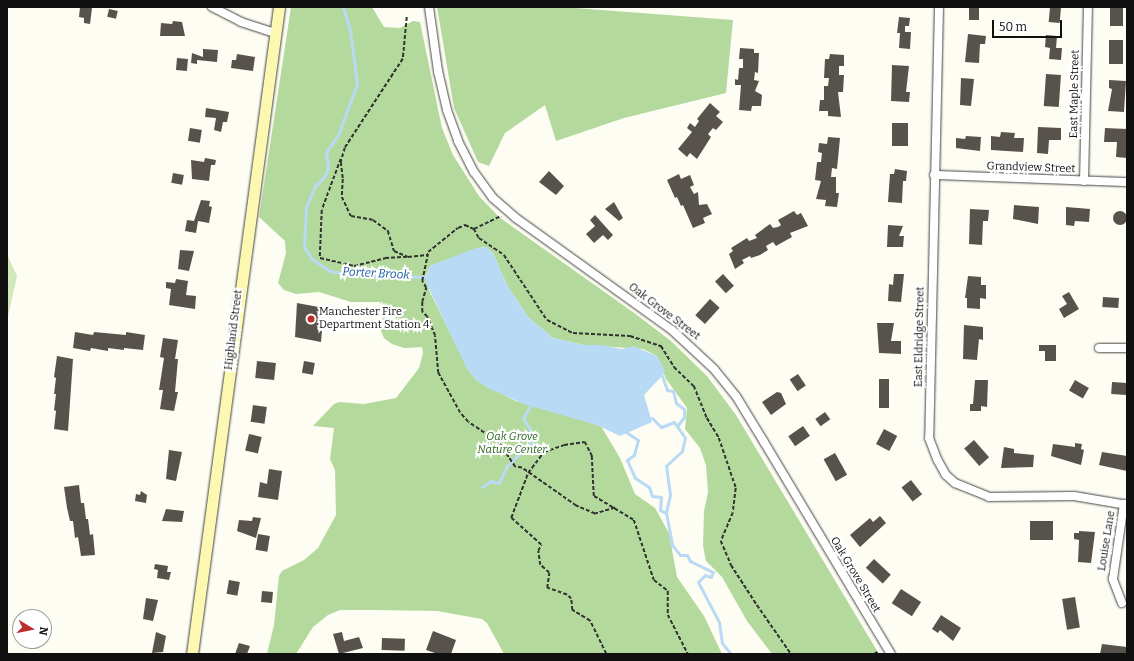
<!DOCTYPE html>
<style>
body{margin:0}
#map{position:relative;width:1134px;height:661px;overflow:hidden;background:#fefdf3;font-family:Bitter,serif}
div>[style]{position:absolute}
.green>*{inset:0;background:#d1e8bd}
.forest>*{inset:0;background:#b4d99d}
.water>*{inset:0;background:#b9daf4}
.stream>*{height:3px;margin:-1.5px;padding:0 1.5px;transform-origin:1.5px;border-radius:1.5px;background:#b9daf4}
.building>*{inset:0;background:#58524c;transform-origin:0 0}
.round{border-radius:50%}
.path>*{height:1.5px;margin-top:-0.75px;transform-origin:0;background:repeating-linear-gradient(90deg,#323232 0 4px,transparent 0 6px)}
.roads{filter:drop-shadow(0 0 1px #434343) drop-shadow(0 0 1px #434343)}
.street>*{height:8px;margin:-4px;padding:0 4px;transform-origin:4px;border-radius:4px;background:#fff}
.secondary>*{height:11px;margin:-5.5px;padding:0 5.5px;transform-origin:5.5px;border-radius:5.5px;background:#fcf8b1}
.dots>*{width:11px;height:11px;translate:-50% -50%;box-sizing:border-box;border:2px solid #fff;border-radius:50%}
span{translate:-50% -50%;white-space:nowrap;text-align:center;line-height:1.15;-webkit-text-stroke:4px #fff;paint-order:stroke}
.street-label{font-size:11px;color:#101010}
.poi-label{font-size:11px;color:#101010}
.left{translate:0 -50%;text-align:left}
.park-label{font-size:11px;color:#2b6621;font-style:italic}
.water-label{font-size:12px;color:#1c5d9e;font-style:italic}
.frame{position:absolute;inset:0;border:8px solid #101010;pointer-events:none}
.north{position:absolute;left:12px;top:609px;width:40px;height:40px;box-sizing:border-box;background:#fff;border:1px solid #9f9f9f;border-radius:50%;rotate:100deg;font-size:11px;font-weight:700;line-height:16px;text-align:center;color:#101010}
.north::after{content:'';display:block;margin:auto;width:14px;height:18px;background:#bb2e2c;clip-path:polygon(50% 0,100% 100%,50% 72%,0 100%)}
.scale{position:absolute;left:992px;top:20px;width:70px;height:18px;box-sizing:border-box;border:2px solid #101010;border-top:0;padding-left:5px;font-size:12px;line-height:14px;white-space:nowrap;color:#101010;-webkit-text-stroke:3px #fff;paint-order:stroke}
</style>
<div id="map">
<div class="green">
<i style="clip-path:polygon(7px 248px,9px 259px,17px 276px,7px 321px)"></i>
</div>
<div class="forest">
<i style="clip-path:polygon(291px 7px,372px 7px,384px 27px,400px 28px,413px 21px,420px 22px,442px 128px,453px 155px,479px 196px,499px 217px,637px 315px,671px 341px,707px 376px,736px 415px,879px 654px,772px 654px,747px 621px,722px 577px,706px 561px,703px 546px,704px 511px,708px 492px,706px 465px,700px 448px,685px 429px,687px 408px,666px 379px,657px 356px,643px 349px,584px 345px,553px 338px,528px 317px,507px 285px,493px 253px,483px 247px,430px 266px,426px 276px,429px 290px,468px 369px,476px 380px,487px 387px,516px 401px,601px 426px,620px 458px,635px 494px,655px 508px,669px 533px,677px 577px,704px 616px,722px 654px,504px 654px,487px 623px,482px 619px,437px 611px,374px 610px,340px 610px,328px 615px,313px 627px,296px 654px,267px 654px,274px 625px,279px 576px,282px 571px,304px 560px,318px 548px,336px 515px,335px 470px,330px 459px,334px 428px,313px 426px,334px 404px,339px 402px,364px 404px,396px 398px,419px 368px,423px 353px,422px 347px,404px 348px,392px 344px,384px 338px,379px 326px,383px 311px,380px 302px,351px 302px,319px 292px,296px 294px,284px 290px,278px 283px,286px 253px,285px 241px,259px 217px)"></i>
<i style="clip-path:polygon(437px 7px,562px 7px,733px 20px,726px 93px,624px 118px,556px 141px,545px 105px,505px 133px,489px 166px,478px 162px,454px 108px)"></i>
</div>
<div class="water">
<i style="clip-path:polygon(487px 247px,493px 253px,507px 285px,528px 317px,553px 338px,584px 345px,602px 345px,622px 349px,633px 346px,657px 356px,665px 370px,664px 374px,644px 395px,652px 422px,620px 436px,597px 425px,524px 404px,490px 389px,476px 380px,467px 369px,425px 280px,430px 266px,476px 248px)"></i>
</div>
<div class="stream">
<i style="left:343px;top:7px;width:24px;rotate:73deg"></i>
<i style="left:350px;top:30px;width:54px;rotate:82.6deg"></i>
<i style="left:357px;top:84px;width:54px;rotate:110.4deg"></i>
<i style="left:338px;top:135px;width:21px;rotate:125deg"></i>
<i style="left:326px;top:152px;width:15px;rotate:82deg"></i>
<i style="left:328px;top:167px;width:9px;rotate:108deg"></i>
<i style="left:325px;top:176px;width:14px;rotate:135deg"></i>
<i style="left:315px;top:186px;width:23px;rotate:113deg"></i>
<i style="left:306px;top:207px;width:40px;rotate:92.9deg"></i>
<i style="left:304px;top:247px;width:14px;rotate:56deg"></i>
<i style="left:312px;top:259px;width:22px;rotate:34deg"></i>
<i style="left:330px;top:271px;width:26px;rotate:9deg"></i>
<i style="left:356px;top:275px;width:72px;rotate:1.6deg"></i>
<i style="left:662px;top:376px;width:15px;rotate:70deg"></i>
<i style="left:667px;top:390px;width:6px;rotate:9deg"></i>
<i style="left:673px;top:391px;width:12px;rotate:76deg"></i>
<i style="left:676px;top:403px;width:10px;rotate:37deg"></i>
<i style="left:684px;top:409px;width:8px;rotate:90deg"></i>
<i style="left:684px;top:417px;width:10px;rotate:127deg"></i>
<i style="left:652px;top:418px;width:13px;rotate:45deg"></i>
<i style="left:661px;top:427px;width:14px;rotate:-21deg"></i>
<i style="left:674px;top:422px;width:19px;rotate:55deg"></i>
<i style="left:685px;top:438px;width:13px;rotate:103deg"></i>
<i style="left:682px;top:451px;width:22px;rotate:137deg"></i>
<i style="left:666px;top:466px;width:29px;rotate:82deg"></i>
<i style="left:670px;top:495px;width:18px;rotate:103deg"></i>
<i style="left:666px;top:513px;width:33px;rotate:79deg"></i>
<i style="left:672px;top:545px;width:13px;rotate:51deg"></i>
<i style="left:680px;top:555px;width:7px"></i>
<i style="left:687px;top:555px;width:7px;rotate:63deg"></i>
<i style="left:690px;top:561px;width:25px;rotate:26deg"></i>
<i style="left:713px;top:572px;width:5px;rotate:112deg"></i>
<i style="left:711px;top:577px;width:6px;rotate:-162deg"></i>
<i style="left:705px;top:575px;width:10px;rotate:135deg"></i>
<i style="left:698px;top:582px;width:45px;rotate:62.3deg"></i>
<i style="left:719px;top:622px;width:21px;rotate:82deg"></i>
<i style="left:722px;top:643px;width:14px;rotate:51deg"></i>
<i style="left:623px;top:430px;width:18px;rotate:34deg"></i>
<i style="left:638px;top:440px;width:16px;rotate:105deg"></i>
<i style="left:634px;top:455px;width:9px;rotate:144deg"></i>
<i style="left:627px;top:460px;width:20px;rotate:66deg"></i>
<i style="left:635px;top:478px;width:17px;rotate:33deg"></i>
<i style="left:649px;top:487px;width:9px;rotate:72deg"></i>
<i style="left:652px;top:496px;width:9px;rotate:6deg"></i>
<i style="left:661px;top:497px;width:13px;rotate:94deg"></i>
<i style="left:660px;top:510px;width:7px;rotate:27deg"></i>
<i style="left:482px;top:487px;width:11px;rotate:-34deg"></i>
<i style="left:491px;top:481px;width:8px;rotate:14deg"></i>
<i style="left:499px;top:483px;width:19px;rotate:-65deg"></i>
<i style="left:507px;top:466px;width:35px;rotate:-45deg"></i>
<i style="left:532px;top:441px;width:12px;rotate:-99deg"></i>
<i style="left:530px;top:429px;width:13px;rotate:-122deg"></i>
<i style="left:523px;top:418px;width:17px;rotate:-59deg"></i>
</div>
<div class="building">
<i style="clip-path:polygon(80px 7px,92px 8px,90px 24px,84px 23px,84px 18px,79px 17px)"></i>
<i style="left:969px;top:7px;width:10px;height:13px"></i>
<i style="left:1050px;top:7px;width:11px;height:15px;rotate:5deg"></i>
<i style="left:1110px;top:7px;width:13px;height:19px"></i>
<i style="left:109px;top:9px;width:9px;height:8px;rotate:13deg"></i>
<i style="clip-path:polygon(899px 17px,910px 18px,909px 26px,905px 26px,905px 32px,911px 32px,910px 49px,899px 48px,900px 33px,897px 33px)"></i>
<i style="clip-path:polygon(173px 21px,182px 22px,185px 36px,160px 36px,161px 23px,172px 24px)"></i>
<i style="clip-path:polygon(968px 34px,986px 36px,985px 44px,980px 44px,979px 63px,965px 62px)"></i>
<i style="clip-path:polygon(1046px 35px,1057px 36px,1056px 48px,1062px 48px,1061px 60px,1049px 59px,1050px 48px,1045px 47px)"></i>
<i style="left:1109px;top:40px;width:14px;height:24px"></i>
<i style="clip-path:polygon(740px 48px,754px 49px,754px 53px,759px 53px,758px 73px,755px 72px,754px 80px,759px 81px,755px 91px,762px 95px,761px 106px,752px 106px,751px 111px,739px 110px,741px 85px,735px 85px,735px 79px,738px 80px,739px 68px,743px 68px,743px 59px,739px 59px)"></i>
<i style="clip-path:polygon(203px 49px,218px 50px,217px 62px,197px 60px,197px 64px,191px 63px,192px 53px,203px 57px)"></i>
<i style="clip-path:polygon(237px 54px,255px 57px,253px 71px,231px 68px,232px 60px,236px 60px)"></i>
<i style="clip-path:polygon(830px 54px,844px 55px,844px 66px,839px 66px,839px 75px,844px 75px,843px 92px,838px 92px,841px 117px,828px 116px,828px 111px,819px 111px,820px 100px,824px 100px,824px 86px,828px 86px,829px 78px,824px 78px,825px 59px,829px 59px)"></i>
<i style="left:177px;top:58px;width:11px;height:12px;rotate:5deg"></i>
<i style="clip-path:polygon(892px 65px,909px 66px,906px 92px,910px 92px,909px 102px,891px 101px)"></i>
<i style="left:1046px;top:74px;width:15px;height:32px;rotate:4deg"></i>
<i style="clip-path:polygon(961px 78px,974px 79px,971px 106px,960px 105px)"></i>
<i style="clip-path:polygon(1109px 80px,1126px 81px,1124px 112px,1108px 111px,1112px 89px,1109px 88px)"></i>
<i style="clip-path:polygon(710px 103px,720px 112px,716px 116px,723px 122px,716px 130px,713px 128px,708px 134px,711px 137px,697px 159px,690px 153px,687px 157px,678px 149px,692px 132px,687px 128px,690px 123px,695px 127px,699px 121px,697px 119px)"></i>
<i style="clip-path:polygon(206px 108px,229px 112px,227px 122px,223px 122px,221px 132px,214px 130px,216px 118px,205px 117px)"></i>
<i style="left:892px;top:123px;width:16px;height:23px"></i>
<i style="clip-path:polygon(1038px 127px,1061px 128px,1061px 140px,1049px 140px,1048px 154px,1037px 153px)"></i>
<i style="left:190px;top:128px;width:12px;height:13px;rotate:9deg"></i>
<i style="clip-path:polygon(1105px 128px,1127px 129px,1127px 158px,1116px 157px,1117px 142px,1104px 142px)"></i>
<i style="clip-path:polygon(1001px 132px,1015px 133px,1014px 138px,1024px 138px,1023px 152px,991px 150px,991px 136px,1000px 137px)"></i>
<i style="clip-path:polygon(966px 136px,981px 137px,980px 151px,956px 148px,956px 138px,965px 139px)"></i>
<i style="clip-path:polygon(828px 137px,840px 138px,837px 169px,832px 168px,831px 177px,836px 177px,836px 193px,839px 193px,837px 207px,825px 206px,826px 200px,816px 199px,821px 181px,815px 180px,817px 162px,821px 162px,822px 153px,818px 152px,819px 143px,827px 144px)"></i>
<i style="clip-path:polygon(205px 158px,216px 160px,215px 165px,211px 165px,209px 181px,192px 179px,191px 160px,204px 162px)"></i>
<i style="clip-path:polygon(895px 169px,907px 171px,906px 181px,903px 181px,902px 203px,888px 202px,890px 174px,894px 174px)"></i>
<i style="clip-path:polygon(549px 171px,564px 186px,556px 195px,539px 182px)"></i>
<i style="left:173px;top:173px;width:11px;height:10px;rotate:10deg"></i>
<i style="clip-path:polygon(679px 174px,681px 179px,690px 175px,694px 185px,690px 187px,694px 194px,698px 192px,699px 205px,707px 204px,712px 214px,703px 218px,705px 223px,693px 228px,683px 205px,681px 206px,677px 197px,675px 198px,667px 180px)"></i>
<i style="clip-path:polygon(201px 200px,210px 201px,209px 206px,212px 207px,209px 223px,198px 221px,196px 233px,185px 231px,187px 220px,194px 221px)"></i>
<i style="clip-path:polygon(614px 202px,623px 218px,619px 221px,605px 209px)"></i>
<i style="clip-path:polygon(1014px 205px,1039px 207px,1038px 224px,1013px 219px)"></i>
<i style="clip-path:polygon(1066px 207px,1090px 209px,1089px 222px,1075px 221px,1074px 226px,1066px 225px)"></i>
<i style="clip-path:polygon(970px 209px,989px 210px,988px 221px,983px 221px,982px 245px,969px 244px)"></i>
<i class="round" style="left:1113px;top:211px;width:14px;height:14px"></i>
<i style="clip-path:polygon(794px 211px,797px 215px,801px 213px,808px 226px,790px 233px,792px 237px,776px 246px,773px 242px,766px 246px,768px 250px,760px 255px,751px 258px,750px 256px,742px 260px,744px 263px,735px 269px,729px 254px,733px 251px,731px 248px,747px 238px,749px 241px,757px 238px,755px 235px,770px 224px,773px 228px,778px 227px,781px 225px,778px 220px)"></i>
<i style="clip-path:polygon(595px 215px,613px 235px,608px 240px,603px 235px,594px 243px,586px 234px,595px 226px,590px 220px)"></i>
<i style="clip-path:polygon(888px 225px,903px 226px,899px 236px,904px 236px,903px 247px,887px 247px)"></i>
<i style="clip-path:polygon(180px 250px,194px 251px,189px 271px,178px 269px)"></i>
<i style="left:723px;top:274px;width:16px;height:11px;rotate:47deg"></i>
<i style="clip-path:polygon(894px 274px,904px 274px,901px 302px,888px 301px,889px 284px,893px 285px)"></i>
<i style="clip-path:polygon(968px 276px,981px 277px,981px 285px,986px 285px,986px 299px,980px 298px,980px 309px,967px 308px,967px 298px,965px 298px)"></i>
<i style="clip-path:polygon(176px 279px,188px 281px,186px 295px,196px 296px,195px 309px,169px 305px,171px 289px,166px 288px,166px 282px,175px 283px)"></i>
<i style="clip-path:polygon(1069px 292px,1079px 309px,1064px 318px,1059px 309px,1067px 304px,1062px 296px)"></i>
<i style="left:1103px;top:297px;width:16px;height:10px;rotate:4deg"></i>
<i style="left:710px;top:299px;width:13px;height:22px;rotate:42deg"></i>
<i style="clip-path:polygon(297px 303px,324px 308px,321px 342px,295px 337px)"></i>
<i style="clip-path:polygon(877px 323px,894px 323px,891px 341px,901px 341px,901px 354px,879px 353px)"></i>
<i style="clip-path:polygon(964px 325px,983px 327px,983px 340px,979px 339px,977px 360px,963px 359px)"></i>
<i style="clip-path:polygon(75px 332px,93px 335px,94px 332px,126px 335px,126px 332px,145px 335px,143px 350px,124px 348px,124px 350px,108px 348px,108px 351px,91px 348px,90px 351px,73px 348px)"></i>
<i style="clip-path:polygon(163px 338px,178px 340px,175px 359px,178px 359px,175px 392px,178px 392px,174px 411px,160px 409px,163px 390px,159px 390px,164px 358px,160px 357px)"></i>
<i style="clip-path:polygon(1039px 345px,1056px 345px,1056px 361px,1045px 361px,1045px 351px,1039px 351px)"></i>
<i style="clip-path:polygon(57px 356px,73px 359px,68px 431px,54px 429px,56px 411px,54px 410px,56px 394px,54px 394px,56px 378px,54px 377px)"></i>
<i style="left:257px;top:361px;width:19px;height:17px;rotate:6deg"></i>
<i style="left:304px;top:361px;width:11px;height:12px;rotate:10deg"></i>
<i style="left:798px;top:374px;width:14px;height:10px;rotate:56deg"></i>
<i style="left:879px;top:379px;width:10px;height:29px"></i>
<i style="clip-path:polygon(975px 380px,988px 380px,987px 407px,981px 406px,981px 411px,970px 411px,970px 404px,973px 404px)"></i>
<i style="left:1075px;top:380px;width:16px;height:12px;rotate:30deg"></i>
<i style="left:1112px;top:382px;width:15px;height:12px;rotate:4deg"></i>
<i style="clip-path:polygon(777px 392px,781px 393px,786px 404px,771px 415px,762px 402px)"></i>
<i style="left:253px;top:405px;width:14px;height:17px;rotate:8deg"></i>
<i style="left:825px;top:412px;width:9px;height:12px;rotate:54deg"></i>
<i style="left:803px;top:426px;width:12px;height:18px;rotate:55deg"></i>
<i style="left:884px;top:429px;width:15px;height:17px;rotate:28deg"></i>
<i style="left:249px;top:434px;width:13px;height:17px;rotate:13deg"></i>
<i style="left:974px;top:440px;width:23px;height:13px;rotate:49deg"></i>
<i style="clip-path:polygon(1075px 443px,1082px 444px,1081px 449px,1084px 450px,1081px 465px,1051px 456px,1053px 444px,1075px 447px)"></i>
<i style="clip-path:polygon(1004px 447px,1014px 449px,1014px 453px,1034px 455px,1033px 467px,1001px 468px)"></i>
<i style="clip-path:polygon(169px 450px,182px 452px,176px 481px,166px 479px)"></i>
<i style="clip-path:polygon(1102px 452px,1127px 456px,1127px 471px,1099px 465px)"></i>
<i style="left:835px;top:453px;width:25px;height:13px;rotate:61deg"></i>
<i style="clip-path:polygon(269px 469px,282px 471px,278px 500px,258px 497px,260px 482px,267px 484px)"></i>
<i style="left:911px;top:480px;width:18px;height:12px;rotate:52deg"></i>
<i style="clip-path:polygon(79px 485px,81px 503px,84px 503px,86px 519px,88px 519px,90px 535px,93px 534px,95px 555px,81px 556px,78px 537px,75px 538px,73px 521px,70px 521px,67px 508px,64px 487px)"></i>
<i style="clip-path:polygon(141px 491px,147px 495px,146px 503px,135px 501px,136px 494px,140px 495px)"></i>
<i style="clip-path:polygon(166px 509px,184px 511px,182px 522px,162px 521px)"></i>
<i style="clip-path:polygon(880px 516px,886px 523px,860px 547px,850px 535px,870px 518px,873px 522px)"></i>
<i style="clip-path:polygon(253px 517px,261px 518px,256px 538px,237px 531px,239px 520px,252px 521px)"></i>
<i style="left:1030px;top:521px;width:23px;height:19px"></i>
<i style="clip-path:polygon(1079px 531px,1095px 532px,1091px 563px,1078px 562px,1079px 540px,1074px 539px,1074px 533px,1079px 533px)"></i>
<i style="left:258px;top:534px;width:12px;height:16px;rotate:9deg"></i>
<i style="left:874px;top:559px;width:23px;height:12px;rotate:43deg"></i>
<i style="clip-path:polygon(155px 564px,168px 566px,167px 572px,171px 572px,169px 580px,157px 578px,158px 570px,154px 569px)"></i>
<i style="left:229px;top:580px;width:11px;height:14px;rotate:10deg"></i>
<i style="left:901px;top:589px;width:24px;height:17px;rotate:33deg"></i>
<i style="left:262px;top:591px;width:11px;height:11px;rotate:5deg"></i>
<i style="left:1075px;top:597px;width:31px;height:13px;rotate:81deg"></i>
<i style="clip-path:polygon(146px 598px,158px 600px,153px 621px,143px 619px)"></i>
<i style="clip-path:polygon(941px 615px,961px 628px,953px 641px,940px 630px,938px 633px,932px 629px)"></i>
<i style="clip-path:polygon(433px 631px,456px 640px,451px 654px,438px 654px,426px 650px)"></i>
<i style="clip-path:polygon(156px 632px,166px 636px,163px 652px,152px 653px)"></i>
<i style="clip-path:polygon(342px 632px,344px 641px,359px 637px,363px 648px,339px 654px,333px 634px)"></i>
<i style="left:382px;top:638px;width:23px;height:12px;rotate:2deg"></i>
<i style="clip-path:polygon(239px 643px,250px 646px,247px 654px,235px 654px)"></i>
<i style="clip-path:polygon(1102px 644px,1127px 647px,1127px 654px,1100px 654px)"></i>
</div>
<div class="path">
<i style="left:407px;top:17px;width:42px;rotate:95.4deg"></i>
<i style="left:403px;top:59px;width:106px;rotate:123.1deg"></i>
<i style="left:345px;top:148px;width:15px;rotate:106deg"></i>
<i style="left:341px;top:162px;width:17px;rotate:83deg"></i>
<i style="left:343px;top:179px;width:18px;rotate:93deg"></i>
<i style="left:342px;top:197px;width:21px;rotate:65deg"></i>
<i style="left:351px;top:216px;width:22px;rotate:10deg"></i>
<i style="left:373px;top:220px;width:19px;rotate:36deg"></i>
<i style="left:388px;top:231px;width:21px;rotate:73deg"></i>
<i style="left:394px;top:251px;width:15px;rotate:23deg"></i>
<i style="left:408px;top:257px;width:19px;rotate:-6deg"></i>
<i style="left:341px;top:159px;width:54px;rotate:110.4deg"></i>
<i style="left:322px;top:210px;width:48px;rotate:92.4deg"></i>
<i style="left:320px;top:258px;width:35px;rotate:13deg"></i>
<i style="left:354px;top:266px;width:32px;rotate:-14deg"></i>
<i style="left:385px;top:258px;width:22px;rotate:-3deg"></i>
<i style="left:474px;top:229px;width:30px;rotate:-26deg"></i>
<i style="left:615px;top:508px;width:21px;rotate:163deg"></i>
<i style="left:595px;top:514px;width:21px;rotate:-157deg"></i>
<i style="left:576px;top:506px;width:66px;rotate:-144.9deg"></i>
<i style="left:522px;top:468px;width:7px;rotate:-172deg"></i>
<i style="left:515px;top:467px;width:29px;rotate:-124deg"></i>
<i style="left:499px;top:443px;width:37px;rotate:-146deg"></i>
<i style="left:468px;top:422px;width:12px;rotate:-132deg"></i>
<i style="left:460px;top:413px;width:46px;rotate:-118.8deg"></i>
<i style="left:438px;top:373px;width:37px;rotate:-95deg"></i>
<i style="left:435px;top:336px;width:21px;rotate:-113deg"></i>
<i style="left:427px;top:317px;width:7px;rotate:-135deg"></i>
<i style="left:422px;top:312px;width:10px;rotate:-90deg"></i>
<i style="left:422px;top:302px;width:15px;rotate:-74deg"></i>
<i style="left:426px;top:288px;width:8px;rotate:-120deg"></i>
<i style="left:422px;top:281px;width:30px;rotate:-78deg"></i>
<i style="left:428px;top:252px;width:38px;rotate:-39deg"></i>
<i style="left:458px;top:228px;width:8px;rotate:-23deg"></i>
<i style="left:465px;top:225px;width:10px;rotate:24deg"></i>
<i style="left:474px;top:229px;width:10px;rotate:61deg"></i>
<i style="left:479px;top:238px;width:30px;rotate:34deg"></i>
<i style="left:504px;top:255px;width:78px;rotate:56.5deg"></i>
<i style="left:547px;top:320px;width:29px;rotate:27deg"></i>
<i style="left:573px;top:333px;width:57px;rotate:3deg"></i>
<i style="left:630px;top:336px;width:33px;rotate:18deg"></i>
<i style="left:661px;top:346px;width:25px;rotate:58deg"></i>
<i style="left:674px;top:367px;width:28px;rotate:44deg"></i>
<i style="left:694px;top:386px;width:35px;rotate:68deg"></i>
<i style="left:707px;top:418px;width:23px;rotate:59deg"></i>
<i style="left:719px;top:438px;width:53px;rotate:71.2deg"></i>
<i style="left:736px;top:488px;width:25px;rotate:97deg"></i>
<i style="left:733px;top:513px;width:30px;rotate:113deg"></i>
<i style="left:721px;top:541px;width:26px;rotate:67deg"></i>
<i style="left:731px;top:565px;width:48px;rotate:57deg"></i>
<i style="left:757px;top:605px;width:60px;rotate:55.2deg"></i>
<i style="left:606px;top:654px;width:37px;rotate:-116deg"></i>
<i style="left:590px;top:621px;width:21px;rotate:-149deg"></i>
<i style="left:572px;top:610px;width:11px;rotate:-95deg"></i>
<i style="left:571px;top:599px;width:6px;rotate:-135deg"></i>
<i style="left:567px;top:595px;width:21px;rotate:-161deg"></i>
<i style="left:547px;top:588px;width:15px;rotate:-82deg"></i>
<i style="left:549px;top:573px;width:12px;rotate:-138deg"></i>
<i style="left:540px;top:565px;width:14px;rotate:-98deg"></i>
<i style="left:538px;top:551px;width:7px;rotate:-63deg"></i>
<i style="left:541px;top:545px;width:40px;rotate:-138deg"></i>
<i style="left:511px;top:518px;width:48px;rotate:-69.3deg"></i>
<i style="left:528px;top:473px;width:26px;rotate:-53deg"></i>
<i style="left:544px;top:452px;width:21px;rotate:-19deg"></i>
<i style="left:564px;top:445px;width:21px;rotate:-8deg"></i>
<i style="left:585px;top:442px;width:16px;rotate:63deg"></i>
<i style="left:592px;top:456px;width:40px;rotate:87.1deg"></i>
<i style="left:594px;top:496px;width:47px;rotate:31deg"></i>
<i style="left:634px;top:520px;width:63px;rotate:71.6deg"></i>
<i style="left:654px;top:580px;width:18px;rotate:38deg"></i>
<i style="left:668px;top:591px;width:24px;rotate:90deg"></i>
<i style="left:668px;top:615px;width:44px;rotate:62.9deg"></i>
<i style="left:874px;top:654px;width:6px;rotate:-31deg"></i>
</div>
<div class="roads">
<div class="street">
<i style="left:212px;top:7px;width:33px;rotate:27deg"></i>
<i style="left:241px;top:22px;width:36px;rotate:18deg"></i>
<i style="left:429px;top:7px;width:65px;rotate:82deg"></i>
<i style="left:438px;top:71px;width:40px;rotate:77deg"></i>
<i style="left:447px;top:110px;width:33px;rotate:70deg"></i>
<i style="left:458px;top:141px;width:35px;rotate:63deg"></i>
<i style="left:474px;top:172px;width:32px;rotate:54deg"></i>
<i style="left:493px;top:198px;width:30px;rotate:41deg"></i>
<i style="left:516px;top:218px;width:192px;rotate:35.7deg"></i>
<i style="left:672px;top:330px;width:57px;rotate:42.9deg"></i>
<i style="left:714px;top:369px;width:35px;rotate:51deg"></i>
<i style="left:736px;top:396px;width:54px;rotate:58.7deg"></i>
<i style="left:764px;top:442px;width:247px;rotate:59.1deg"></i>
<i style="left:939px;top:7px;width:431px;rotate:91.3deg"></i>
<i style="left:929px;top:438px;width:22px;rotate:69deg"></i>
<i style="left:937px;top:459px;width:18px;rotate:61deg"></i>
<i style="left:946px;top:475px;width:12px;rotate:42deg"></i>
<i style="left:955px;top:483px;width:37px;rotate:22deg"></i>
<i style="left:989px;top:497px;width:85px;rotate:-0.7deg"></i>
<i style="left:1074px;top:496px;width:54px;rotate:9.6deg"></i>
<i style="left:934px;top:175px;width:193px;rotate:2.1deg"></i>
<i style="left:1084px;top:181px;width:174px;rotate:-88.7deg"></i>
<i style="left:1099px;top:348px;width:28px"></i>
<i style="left:1122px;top:603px;width:26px;rotate:-111deg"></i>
<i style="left:1113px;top:579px;width:76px;rotate:-81.7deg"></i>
</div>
<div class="secondary">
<i style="left:192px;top:654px;width:653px;rotate:-82.34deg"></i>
</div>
</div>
<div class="dots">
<i style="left:311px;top:319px;background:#bb2e2c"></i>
</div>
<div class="street-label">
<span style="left:1075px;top:94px;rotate:-89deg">East Maple Street</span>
<span style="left:1031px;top:168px;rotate:2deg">Grandview Street</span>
<span style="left:664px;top:312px;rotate:37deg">Oak Grove Street</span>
<span style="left:234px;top:330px;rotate:-83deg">Highland Street</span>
<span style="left:920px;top:337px;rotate:-89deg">East Eldridge Street</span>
<span style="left:1107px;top:541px;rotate:-81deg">Louise Lane</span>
<span style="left:855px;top:575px;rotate:59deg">Oak Grove Street</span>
</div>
<div class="poi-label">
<span class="left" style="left:319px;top:319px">Manchester Fire<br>Department Station 4</span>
</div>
<div class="park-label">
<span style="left:512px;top:444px">Oak Grove<br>Nature Center</span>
</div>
<div class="water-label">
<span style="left:376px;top:274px;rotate:3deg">Porter Brook</span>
</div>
<div class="frame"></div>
<div class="north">N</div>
<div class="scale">50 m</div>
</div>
